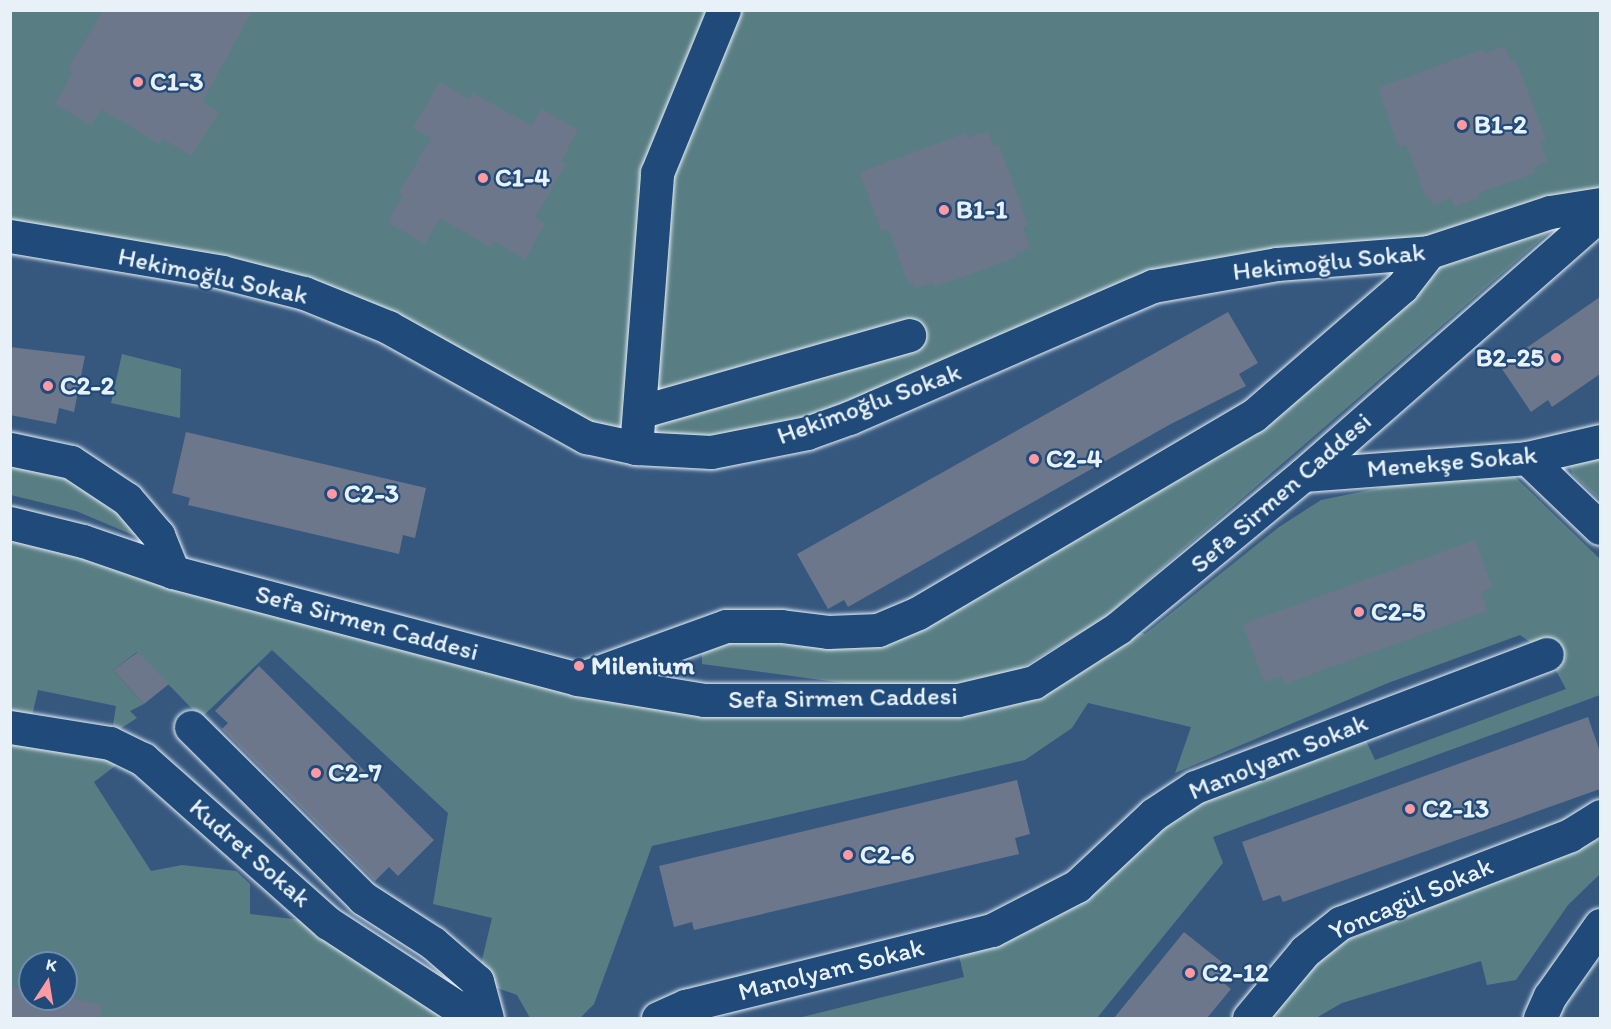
<!DOCTYPE html>
<meta charset="utf-8">
<style>
body{margin:0}
#map{position:relative;width:1611px;height:1029px;overflow:hidden;background:#36587f;font-family:Itim,sans-serif}
div>[style]{position:absolute}
.green>*{inset:0;background:#587e84}
.building>*{inset:0;background:#6c778b}
.roads{filter:drop-shadow(0 0 2px #e8f1f8) drop-shadow(0 0 2px #e8f1f8)}
.minor>*{height:33px;margin:-16.5px;padding:0 16.5px;transform-origin:16.5px;border-radius:16.5px;background:#1f4a7a}
.dots>*{width:16px;height:16px;translate:-50% -50%;box-sizing:border-box;border:3px solid #1f4a7a;border-radius:50%}
span{translate:-50% -50%;white-space:nowrap;text-align:center;line-height:1.15;-webkit-text-stroke:4.5px #1f4a7a;paint-order:stroke}
.poi-label{font-size:26px;color:#e8f1f8;font-weight:700}
.left{translate:0 -50%;text-align:left}
.right{translate:-100% -50%;text-align:right}
.street-label{font-size:26px;color:#e8f1f8}
.frame{position:absolute;inset:0;border:12px solid #e8f1f8;pointer-events:none}
.north{position:absolute;left:18px;top:951px;width:60px;height:60px;box-sizing:border-box;background:#1f4a7a;border:2px solid #6f8dac;border-radius:50%;rotate:12deg;font-size:16px;font-weight:700;line-height:24px;text-align:center;color:#e8f1f8}
.north::after{content:'';display:block;margin:auto;width:21px;height:27px;background:#ff9aa2;clip-path:polygon(50% 0,100% 100%,50% 72%,0 100%)}
</style>
<div id="map">
<div class="green">
<i style="clip-path:polygon(11px 11px,1600px 11px,1600px 204px,1579px 207px,1104px 618px,1018px 670px,949px 685px,866px 686px,702px 664px,702px 636px,878px 630px,1253px 416px,1429px 253px,1153px 286px,849px 418px,636px 448px,388px 327px,11px 236px)"></i>
<i style="clip-path:polygon(122px 354px,181px 369px,180px 418px,111px 403px)"></i>
<i style="clip-path:polygon(10px 449px,71px 462px,161px 535px,133px 535px,76px 511px,11px 495px)"></i>
<i style="clip-path:polygon(1600px 457px,1600px 500px,1573px 475px,1569px 466px,1578px 459px)"></i>
<i style="clip-path:polygon(evenodd,1454px 473px,1511px 473px,1600px 559px,1600px 695px,1213px 837px,1223px 863px,1097px 1018px,798px 1018px,964px 977px,955px 939px,999px 939px,1025px 932px,1085px 893px,1158px 824px,1201px 797px,1363px 734px,1375px 760px,1566px 689px,1547px 654px,1520px 635px,1388px 683px,1175px 773px,1191px 727px,1088px 703px,1072px 728px,1025px 760px,652px 846px,594px 1004px,580px 1018px,530px 1018px,517px 995px,477px 981px,492px 918px,433px 904px,448px 813px,272px 650px,201px 718px,137px 652px,113px 670px,144px 704px,130px 711px,137px 718px,120px 729px,113px 725px,116px 706px,38px 690px,29px 729px,132px 753px,94px 782px,151px 871px,182px 865px,236px 871px,250px 884px,250px 914px,328px 923px,474px 1018px,11px 1018px,10px 523px,577px 679px,958px 700px,1118px 628px,1145px 634px,1279px 527px,1321px 500px,1454px 473px,30px 963px,66px 963px,66px 999px,30px 999px,30px 963px)"></i>
<i style="clip-path:polygon(1600px 839px,1600px 874px,1568px 905px,1516px 980px,1487px 985px,1481px 961px,1342px 1003px,1316px 1018px,1264px 1018px,1293px 984px,1342px 942px)"></i>
</div>
<div class="building">
<i style="clip-path:polygon(104px 10px,253px 10px,202px 102px,219px 112px,191px 156px,162px 138px,159px 144px,101px 109px,91px 126px,55px 104px,73px 73px,67px 70px)"></i>
<i style="clip-path:polygon(1505px 46px,1511px 62px,1516px 60px,1546px 140px,1540px 142px,1547px 162px,1533px 168px,1535px 173px,1478px 193px,1479px 198px,1454px 207px,1451px 198px,1433px 205px,1430px 197px,1426px 198px,1406px 144px,1399px 147px,1378px 88px,1483px 49px,1485px 53px)"></i>
<i style="clip-path:polygon(440px 82px,469px 99px,473px 93px,532px 126px,541px 109px,578px 130px,561px 161px,566px 164px,535px 218px,545px 224px,525px 259px,494px 241px,490px 247px,440px 218px,425px 244px,387px 222px,403px 196px,399px 193px,431px 138px,413px 128px)"></i>
<i style="clip-path:polygon(988px 131px,994px 147px,999px 145px,1028px 225px,1023px 227px,1030px 248px,1015px 253px,1017px 257px,935px 287px,933px 282px,915px 289px,912px 282px,908px 283px,888px 229px,881px 231px,860px 172px,966px 133px,968px 138px)"></i>
<i style="clip-path:polygon(1600px 297px,1600px 374px,1552px 407px,1548px 400px,1531px 412px,1500px 366px)"></i>
<i style="clip-path:polygon(1228px 312px,1258px 363px,1239px 374px,1246px 386px,1169px 425px,848px 607px,844px 600px,828px 609px,797px 554px)"></i>
<i style="clip-path:polygon(10px 347px,85px 356px,74px 412px,59px 408px,56px 424px,10px 415px)"></i>
<i style="clip-path:polygon(186px 432px,426px 488px,415px 538px,403px 535px,399px 554px,188px 505px,190px 498px,172px 493px)"></i>
<i style="clip-path:polygon(1475px 540px,1492px 587px,1481px 592px,1487px 611px,1284px 684px,1282px 676px,1264px 682px,1243px 624px)"></i>
<i style="clip-path:polygon(138px 652px,169px 684px,144px 704px,113px 670px)"></i>
<i style="clip-path:polygon(259px 666px,434px 840px,398px 876px,389px 867px,375px 881px,222px 729px,228px 723px,215px 711px)"></i>
<i style="clip-path:polygon(1588px 717px,1600px 752px,1600px 789px,1283px 902px,1280px 895px,1263px 901px,1242px 842px)"></i>
<i style="clip-path:polygon(1017px 780px,1030px 834px,1015px 838px,1019px 854px,694px 930px,692px 922px,674px 927px,659px 866px)"></i>
<i style="clip-path:polygon(1184px 932px,1228px 967px,1219px 979px,1231px 989px,1207px 1018px,1114px 1018px)"></i>
<i style="clip-path:polygon(10px 987px,30px 990px,30px 999px,66px 997px,102px 1005px,100px 1018px,10px 1018px)"></i>
</div>
<div class="roads">
<div class="minor">
<i style="left:10px;top:236px;width:215px;rotate:9.6deg"></i>
<i style="left:222px;top:272px;width:85px;rotate:14.4deg"></i>
<i style="left:304px;top:293px;width:91px;rotate:22deg"></i>
<i style="left:388px;top:327px;width:227px;rotate:29.1deg"></i>
<i style="left:586px;top:437px;width:51px;rotate:12.4deg"></i>
<i style="left:636px;top:448px;width:75px;rotate:3.1deg"></i>
<i style="left:711px;top:452px;width:98px;rotate:-11.2deg"></i>
<i style="left:807px;top:433px;width:45px;rotate:-19.7deg"></i>
<i style="left:849px;top:418px;width:331px;rotate:-23.5deg"></i>
<i style="left:1153px;top:286px;width:126px;rotate:-10.1deg"></i>
<i style="left:1277px;top:264px;width:152px;rotate:-4.5deg"></i>
<i style="left:1429px;top:252px;width:127px;rotate:-18.3deg"></i>
<i style="left:1550px;top:212px;width:51px;rotate:-9.1deg"></i>
<i style="left:639px;top:412px;width:281px;rotate:-15.9deg"></i>
<i style="left:636px;top:448px;width:276px;rotate:-85.6deg"></i>
<i style="left:657px;top:173px;width:176px;rotate:-67.7deg"></i>
<i style="left:10px;top:449px;width:62px;rotate:12deg"></i>
<i style="left:71px;top:462px;width:67px;rotate:33.5deg"></i>
<i style="left:127px;top:499px;width:48px;rotate:49.3deg"></i>
<i style="left:158px;top:535px;width:40px;rotate:68deg"></i>
<i style="left:1527px;top:458px;width:101px;rotate:43.8deg"></i>
<i style="left:1303px;top:475px;width:225px;rotate:-4.3deg"></i>
<i style="left:1527px;top:458px;width:75px;rotate:-13.1deg"></i>
<i style="left:10px;top:523px;width:75px;rotate:13.9deg"></i>
<i style="left:83px;top:541px;width:95px;rotate:19deg"></i>
<i style="left:173px;top:572px;width:418px;rotate:14.8deg"></i>
<i style="left:577px;top:679px;width:129px;rotate:9.4deg"></i>
<i style="left:704px;top:700px;width:254px"></i>
<i style="left:958px;top:700px;width:78px;rotate:-13.3deg"></i>
<i style="left:1034px;top:682px;width:100px;rotate:-32.7deg"></i>
<i style="left:1118px;top:628px;width:240px;rotate:-39.6deg"></i>
<i style="left:1303px;top:475px;width:395px;rotate:-41.3deg"></i>
<i style="left:582px;top:678px;width:153px;rotate:-19.9deg"></i>
<i style="left:726px;top:626px;width:55px"></i>
<i style="left:781px;top:626px;width:47px;rotate:7.3deg"></i>
<i style="left:828px;top:632px;width:50px;rotate:-2.3deg"></i>
<i style="left:878px;top:630px;width:43px;rotate:-23deg"></i>
<i style="left:918px;top:613px;width:389px;rotate:-30.5deg"></i>
<i style="left:1253px;top:416px;width:197px;rotate:-40.9deg"></i>
<i style="left:1402px;top:287px;width:44px;rotate:-52.4deg"></i>
<i style="left:10px;top:727px;width:101px;rotate:9.1deg"></i>
<i style="left:110px;top:743px;width:37px;rotate:26deg"></i>
<i style="left:143px;top:759px;width:247px;rotate:41.6deg"></i>
<i style="left:328px;top:923px;width:174px;rotate:33.1deg"></i>
<i style="left:191px;top:727px;width:243px;rotate:44.8deg"></i>
<i style="left:363px;top:898px;width:83px;rotate:32.7deg"></i>
<i style="left:433px;top:943px;width:58px;rotate:40.8deg"></i>
<i style="left:477px;top:981px;width:38px;rotate:75deg"></i>
<i style="left:658px;top:1018px;width:30px;rotate:-24deg"></i>
<i style="left:685px;top:1006px;width:316px;rotate:-13.9deg"></i>
<i style="left:992px;top:930px;width:96px;rotate:-27.4deg"></i>
<i style="left:1077px;top:886px;width:105px;rotate:-43.1deg"></i>
<i style="left:1154px;top:814px;width:49px;rotate:-33.4deg"></i>
<i style="left:1195px;top:787px;width:376px;rotate:-20.7deg"></i>
<i style="left:1249px;top:1018px;width:87px;rotate:-50.1deg"></i>
<i style="left:1305px;top:951px;width:45px;rotate:-38.7deg"></i>
<i style="left:1340px;top:923px;width:246px;rotate:-20.9deg"></i>
<i style="left:1570px;top:835px;width:36px;rotate:-32deg"></i>
<i style="left:1540px;top:1018px;width:24px;rotate:-66deg"></i>
<i style="left:1550px;top:996px;width:87px;rotate:-54.8deg"></i>
</div>
</div>
<div class="dots">
<i style="left:138px;top:82px;background:#ff9aa2"></i>
<i style="left:1462px;top:125px;background:#ff9aa2"></i>
<i style="left:483px;top:178px;background:#ff9aa2"></i>
<i style="left:944px;top:210px;background:#ff9aa2"></i>
<i style="left:1556px;top:358px;background:#ff9aa2"></i>
<i style="left:48px;top:386px;background:#ff9aa2"></i>
<i style="left:1034px;top:459px;background:#ff9aa2"></i>
<i style="left:332px;top:494px;background:#ff9aa2"></i>
<i style="left:1359px;top:612px;background:#ff9aa2"></i>
<i style="left:579px;top:666px;background:#ff9aa2"></i>
<i style="left:316px;top:773px;background:#ff9aa2"></i>
<i style="left:1410px;top:809px;background:#ff9aa2"></i>
<i style="left:848px;top:855px;background:#ff9aa2"></i>
<i style="left:1190px;top:973px;background:#ff9aa2"></i>
</div>
<div class="poi-label">
<span class="left" style="left:150px;top:82px">C1-3</span>
<span class="left" style="left:1474px;top:125px">B1-2</span>
<span class="left" style="left:495px;top:178px">C1-4</span>
<span class="left" style="left:956px;top:210px">B1-1</span>
<span class="right" style="left:1544px;top:358px">B2-25</span>
<span class="left" style="left:60px;top:386px">C2-2</span>
<span class="left" style="left:1046px;top:459px">C2-4</span>
<span class="left" style="left:344px;top:494px">C2-3</span>
<span class="left" style="left:1371px;top:612px">C2-5</span>
<span class="left" style="left:591px;top:666px">Milenium</span>
<span class="left" style="left:328px;top:773px">C2-7</span>
<span class="left" style="left:1422px;top:809px">C2-13</span>
<span class="left" style="left:860px;top:855px">C2-6</span>
<span class="left" style="left:1202px;top:973px">C2-12</span>
</div>
<div class="street-label">
<span style="left:1329px;top:262px;rotate:-6deg">Hekimoğlu Sokak</span>
<span style="left:213px;top:276px;rotate:12deg">Hekimoğlu Sokak</span>
<span style="left:869px;top:404px;rotate:-20deg">Hekimoğlu Sokak</span>
<span style="left:1452px;top:462px;rotate:-5deg">Menekşe Sokak</span>
<span style="left:1281px;top:493px;rotate:-41deg">Sefa Sirmen Caddesi</span>
<span style="left:367px;top:623px;rotate:15deg">Sefa Sirmen Caddesi</span>
<span style="left:843px;top:698px;rotate:-1deg">Sefa Sirmen Caddesi</span>
<span style="left:1278px;top:757px;rotate:-22deg">Manolyam Sokak</span>
<span style="left:250px;top:853px;rotate:41deg">Kudret Sokak</span>
<span style="left:1411px;top:899px;rotate:-23deg">Yoncagül Sokak</span>
<span style="left:831px;top:970px;rotate:-14deg">Manolyam Sokak</span>
</div>
<div class="frame"></div>
<div class="north">K</div>
</div>
